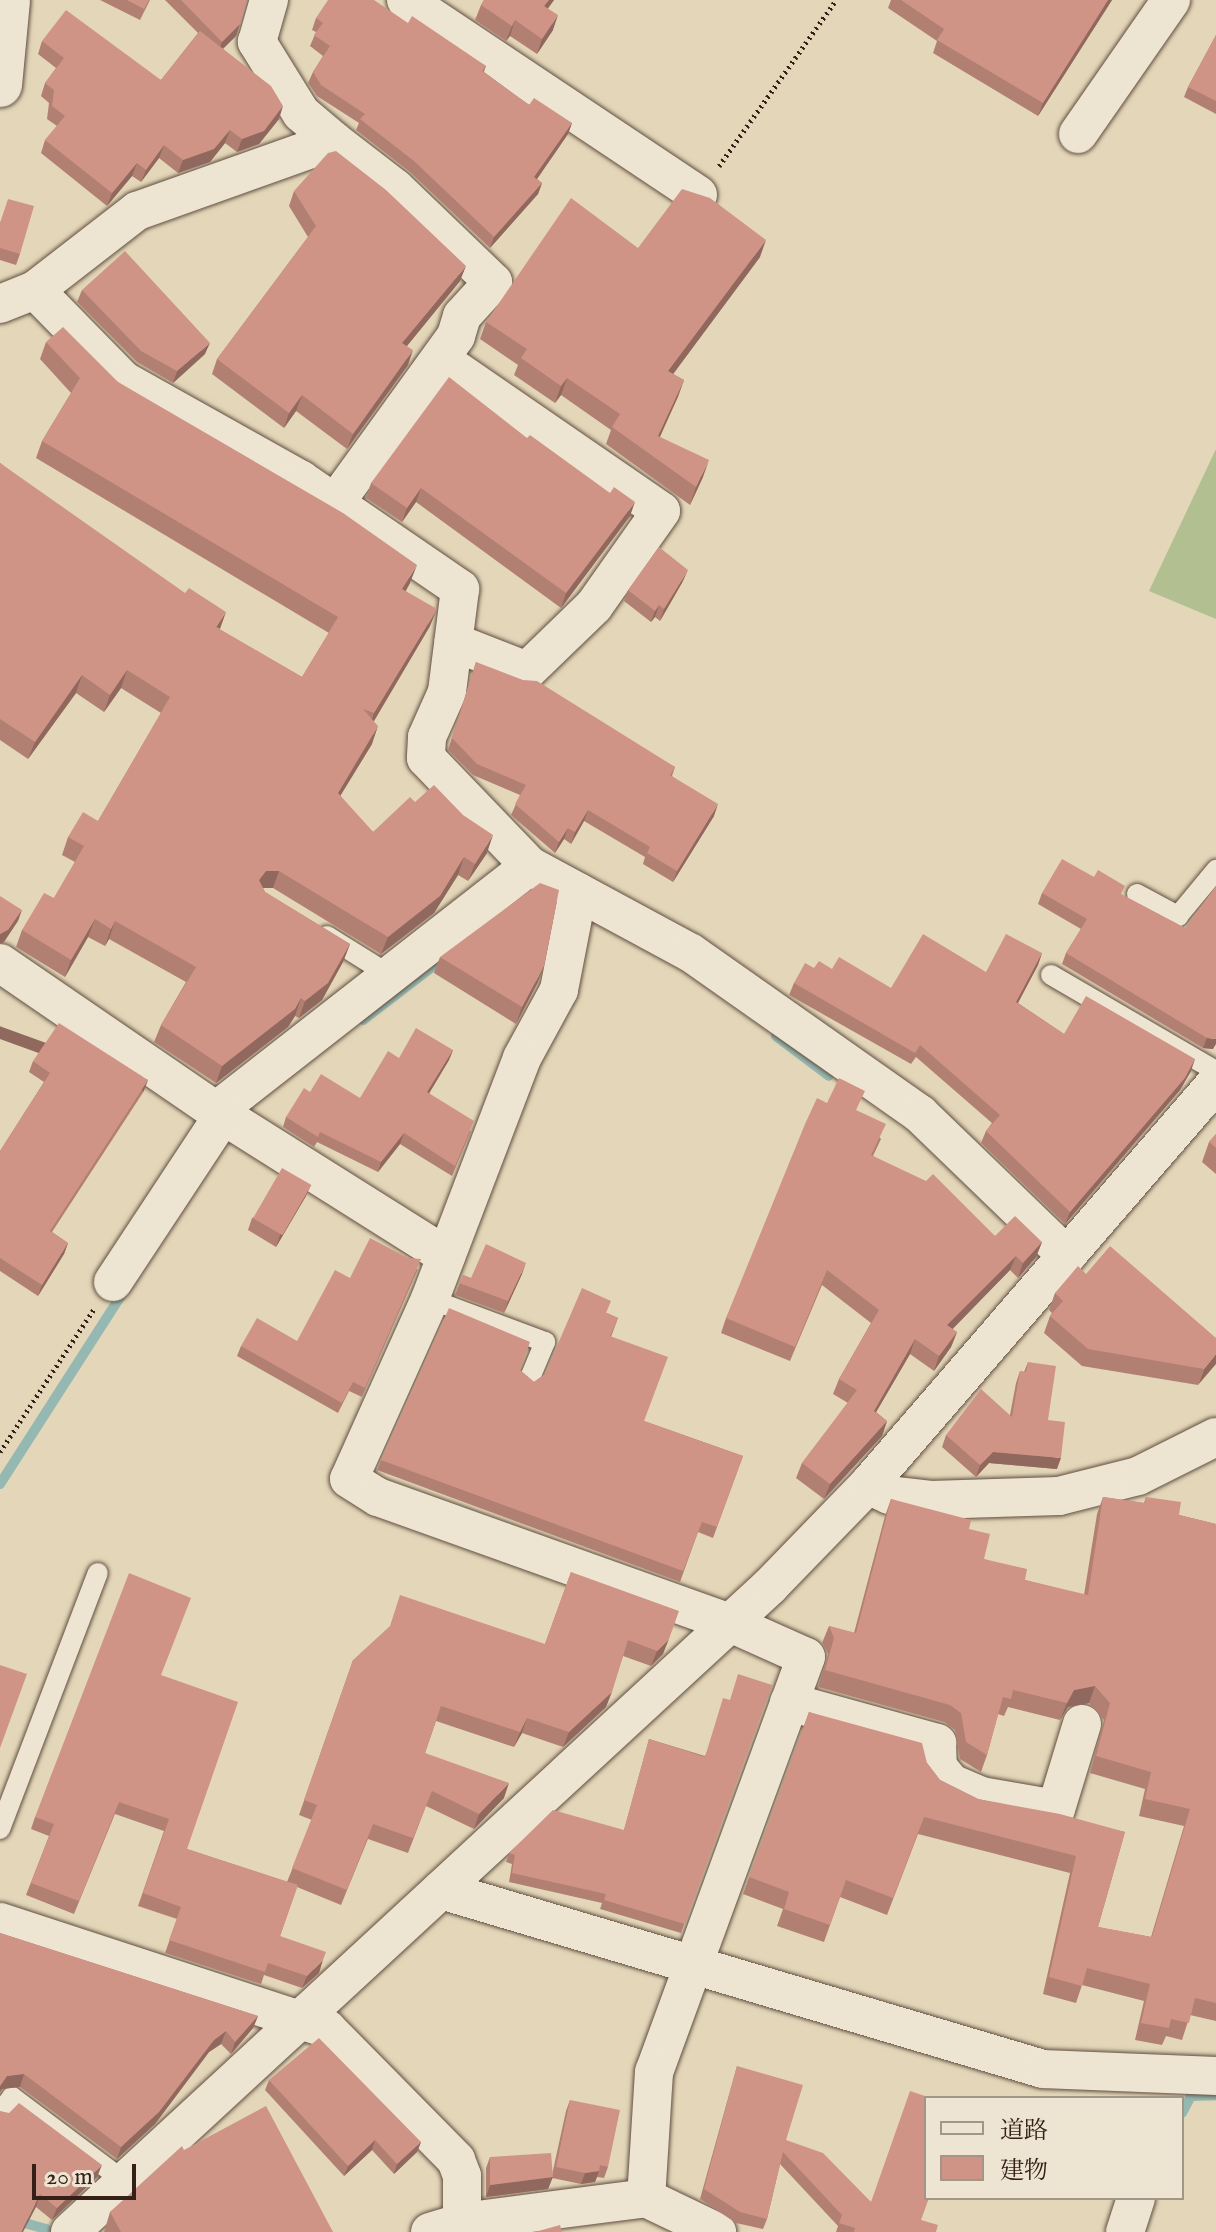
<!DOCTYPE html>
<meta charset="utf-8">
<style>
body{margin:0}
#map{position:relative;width:1216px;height:2232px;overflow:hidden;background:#e4d7b9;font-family:"IM FELL English","Noto Serif JP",serif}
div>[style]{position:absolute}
.green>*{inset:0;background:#b2bf91}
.stream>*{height:10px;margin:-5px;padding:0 5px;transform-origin:5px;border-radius:5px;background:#95b9b2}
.path>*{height:5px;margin-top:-2.5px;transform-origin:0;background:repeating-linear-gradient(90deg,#352018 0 2px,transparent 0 6px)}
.roads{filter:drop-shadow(0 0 2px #614e40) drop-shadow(0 0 2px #614e40)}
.service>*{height:20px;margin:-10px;padding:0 10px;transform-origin:10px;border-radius:10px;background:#ede5d2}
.minor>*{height:38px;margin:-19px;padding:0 19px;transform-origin:19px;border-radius:19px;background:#ede5d2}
.tertiary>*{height:44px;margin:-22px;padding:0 22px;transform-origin:22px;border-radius:22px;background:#ede5d2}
.wall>*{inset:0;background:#b27f73}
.shaded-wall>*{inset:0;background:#91685e;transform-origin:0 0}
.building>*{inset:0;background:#cf9486;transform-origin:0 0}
span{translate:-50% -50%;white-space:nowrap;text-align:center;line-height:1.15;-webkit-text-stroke:8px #ede5d2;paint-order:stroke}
.legend{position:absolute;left:924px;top:2096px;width:260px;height:104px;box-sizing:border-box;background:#ede5d2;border:2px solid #a39688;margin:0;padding:10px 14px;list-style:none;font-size:24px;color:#352018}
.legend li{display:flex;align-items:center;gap:16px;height:40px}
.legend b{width:40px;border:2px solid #a39688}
.scale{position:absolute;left:32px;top:2164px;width:104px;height:36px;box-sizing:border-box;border:4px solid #352018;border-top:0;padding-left:10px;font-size:24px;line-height:28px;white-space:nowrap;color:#352018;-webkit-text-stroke:6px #ede5d2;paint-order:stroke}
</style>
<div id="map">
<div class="green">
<i style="clip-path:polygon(1216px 449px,1216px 619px,1149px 591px)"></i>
</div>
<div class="stream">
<i style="left:363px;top:1020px;width:108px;rotate:-37.5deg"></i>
<i style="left:776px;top:1036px;width:66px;rotate:37deg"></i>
<i style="left:0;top:1484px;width:232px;rotate:-57.3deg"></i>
<i style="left:1182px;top:2113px;width:19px;rotate:-62deg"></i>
<i style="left:1191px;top:2096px;width:25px;rotate:-2deg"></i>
<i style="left:0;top:2216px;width:48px;rotate:15.8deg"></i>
</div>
<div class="path">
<i style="left:719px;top:166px;width:203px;rotate:-54.8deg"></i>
<i style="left:0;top:1452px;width:171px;rotate:-56.7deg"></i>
</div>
<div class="roads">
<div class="service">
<i style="left:1137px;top:894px;width:47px;rotate:28.2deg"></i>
<i style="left:1178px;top:916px;width:60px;rotate:-50.4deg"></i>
<i style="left:327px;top:936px;width:75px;rotate:32deg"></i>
<i style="left:1051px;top:975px;width:191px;rotate:30.2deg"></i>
<i style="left:430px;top:1299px;width:123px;rotate:20.5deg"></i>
<i style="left:545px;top:1342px;width:41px;rotate:112.8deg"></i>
<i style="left:0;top:1829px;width:274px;rotate:-69.1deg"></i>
<i style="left:0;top:2113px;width:20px;rotate:-53deg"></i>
<i style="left:12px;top:2097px;width:140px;rotate:36.9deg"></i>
</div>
<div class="minor">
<i style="left:406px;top:0;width:351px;rotate:33.7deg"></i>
<i style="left:1078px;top:134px;width:163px;rotate:-55.2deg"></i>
<i style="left:334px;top:141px;width:77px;rotate:37.6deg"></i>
<i style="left:395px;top:188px;width:136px;rotate:43.8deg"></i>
<i style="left:493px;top:282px;width:46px;rotate:132.4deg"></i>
<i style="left:462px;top:316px;width:21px;rotate:107deg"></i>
<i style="left:456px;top:336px;width:206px;rotate:125.9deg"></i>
<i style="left:35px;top:290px;width:126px;rotate:45.6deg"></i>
<i style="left:123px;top:380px;width:204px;rotate:29.3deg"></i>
<i style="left:301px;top:480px;width:193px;rotate:34.4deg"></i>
<i style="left:460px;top:589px;width:104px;rotate:97.2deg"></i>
<i style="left:447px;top:692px;width:49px;rotate:114deg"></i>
<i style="left:427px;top:737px;width:21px;rotate:93deg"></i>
<i style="left:426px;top:758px;width:150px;rotate:46.1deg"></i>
<i style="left:530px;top:866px;width:183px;rotate:28.4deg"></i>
<i style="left:691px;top:953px;width:280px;rotate:35.1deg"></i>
<i style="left:920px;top:1114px;width:204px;rotate:44deg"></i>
<i style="left:0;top:304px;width:38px;rotate:-22deg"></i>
<i style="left:35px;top:290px;width:129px;rotate:-37.8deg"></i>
<i style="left:137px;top:211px;width:209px;rotate:-19.6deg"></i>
<i style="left:334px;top:141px;width:43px;rotate:-139.7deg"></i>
<i style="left:301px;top:113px;width:84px;rotate:-121.8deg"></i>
<i style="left:257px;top:42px;width:44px;rotate:-74.1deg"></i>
<i style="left:440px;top:359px;width:268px;rotate:34.5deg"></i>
<i style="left:661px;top:511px;width:116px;rotate:125.2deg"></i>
<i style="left:594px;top:606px;width:93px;rotate:135.9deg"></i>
<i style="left:527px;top:671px;width:79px;rotate:-158.6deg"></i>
<i style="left:578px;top:892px;width:100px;rotate:101deg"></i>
<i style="left:559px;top:990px;width:77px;rotate:118.6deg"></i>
<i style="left:522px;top:1058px;width:258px;rotate:110.9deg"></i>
<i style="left:430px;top:1299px;width:197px;rotate:114.2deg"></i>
<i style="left:349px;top:1479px;width:34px;rotate:32deg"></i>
<i style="left:378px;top:1497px;width:374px;rotate:19.7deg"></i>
<i style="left:730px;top:1623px;width:83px;rotate:24.1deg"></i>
<i style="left:806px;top:1657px;width:442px;rotate:110.1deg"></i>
<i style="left:654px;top:2072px;width:126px;rotate:93.6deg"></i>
<i style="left:0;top:963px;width:262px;rotate:34.4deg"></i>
<i style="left:216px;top:1111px;width:272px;rotate:32.2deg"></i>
<i style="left:216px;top:1111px;width:398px;rotate:-38deg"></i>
<i style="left:113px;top:1282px;width:200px;rotate:-56.6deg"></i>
<i style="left:868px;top:1485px;width:23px;rotate:25deg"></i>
<i style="left:889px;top:1495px;width:42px;rotate:6.8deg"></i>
<i style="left:931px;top:1500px;width:128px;rotate:-1.8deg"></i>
<i style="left:1059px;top:1496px;width:81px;rotate:-14.2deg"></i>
<i style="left:1138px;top:1476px;width:87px;rotate:-26.6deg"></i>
<i style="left:789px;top:1702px;width:154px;rotate:15.5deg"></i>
<i style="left:937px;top:1743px;width:24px;rotate:88deg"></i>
<i style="left:938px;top:1767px;width:21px;rotate:51deg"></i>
<i style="left:951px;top:1783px;width:33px;rotate:23deg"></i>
<i style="left:981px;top:1796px;width:76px;rotate:9.8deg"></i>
<i style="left:1056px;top:1809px;width:89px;rotate:-73deg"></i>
<i style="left:441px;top:1890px;width:628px;rotate:16.56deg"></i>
<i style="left:1043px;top:2069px;width:173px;rotate:2.3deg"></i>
<i style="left:0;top:1922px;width:344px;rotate:18.1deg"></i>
<i style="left:327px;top:2029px;width:184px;rotate:45.4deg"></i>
<i style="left:456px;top:2160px;width:17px;rotate:69deg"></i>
<i style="left:462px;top:2176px;width:46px;rotate:90deg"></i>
<i style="left:70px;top:2232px;width:953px;rotate:-42.7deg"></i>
<i style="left:770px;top:1586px;width:141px;rotate:-45.9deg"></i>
<i style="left:868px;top:1485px;width:532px;rotate:-49.12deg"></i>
<i style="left:430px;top:2232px;width:34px;rotate:-17deg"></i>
<i style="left:462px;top:2222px;width:186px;rotate:-7.4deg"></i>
<i style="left:646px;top:2198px;width:79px;rotate:25.6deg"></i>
<i style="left:1125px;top:2232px;width:36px;rotate:-72deg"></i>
</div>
<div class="tertiary">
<i style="left:0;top:85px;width:85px;rotate:-84.6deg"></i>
</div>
</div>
<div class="wall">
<i style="clip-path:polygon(100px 0,150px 0,140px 20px)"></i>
<i style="clip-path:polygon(165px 0,247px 0,236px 36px,223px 49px,279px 119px,259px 144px,237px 152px,225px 143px,210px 162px,178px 173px,159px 158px,141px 182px,132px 176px,107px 206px,41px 153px,45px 140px,57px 126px,47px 119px,49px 103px,41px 96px,45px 83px,56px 68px,38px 54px,42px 41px,161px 80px,198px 33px)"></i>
<i style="clip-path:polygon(484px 0,554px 0,548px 8px,553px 30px,537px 54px,510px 36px,506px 41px,475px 20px,481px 5px)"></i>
<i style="clip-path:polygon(891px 0,1112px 0,1038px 116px,933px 53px,937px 41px,888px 8px)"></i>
<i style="clip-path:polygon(316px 18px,408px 23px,486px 66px,484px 72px,529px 105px,572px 123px,568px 134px,537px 179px,542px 183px,538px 194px,490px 248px,410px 172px,356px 130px,359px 123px,317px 96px,308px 83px,313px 72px,323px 56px,310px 46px,316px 32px,312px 30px)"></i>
<i style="clip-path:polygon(1216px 35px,1216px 114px,1184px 97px,1188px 87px)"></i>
<i style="clip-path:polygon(294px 191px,460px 281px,407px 346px,408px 365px,347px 449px,296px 411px,284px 428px,212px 374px,217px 359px,308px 237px,289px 206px)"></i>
<i style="clip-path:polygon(0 221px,20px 254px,16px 265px,0 260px)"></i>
<i style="clip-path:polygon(638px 248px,760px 257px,673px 374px,684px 380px,660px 437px,703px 477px,690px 505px,606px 444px,611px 430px,561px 395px,555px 403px,514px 375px,518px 365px,480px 339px,486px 322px)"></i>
<i style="clip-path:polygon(82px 290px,205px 354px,173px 383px,137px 362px,77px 302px)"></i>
<i style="clip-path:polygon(46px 342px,118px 382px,410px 583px,406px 591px,430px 626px,374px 721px,372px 744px,340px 796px,373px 832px,415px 802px,487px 853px,468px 881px,458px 875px,434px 913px,381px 954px,273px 888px,263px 888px,265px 892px,350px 944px,343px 962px,322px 1000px,299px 1018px,295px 1016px,288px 1027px,216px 1083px,154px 1042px,161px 1025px,186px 982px,109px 939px,105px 946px,88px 937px,65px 977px,16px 947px,22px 930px,54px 898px,75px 862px,62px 855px,68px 837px,98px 821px,161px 713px,121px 688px,104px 712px,76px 693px,28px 759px,0 740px,0 463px,219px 629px,302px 677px,329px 633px,36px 458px,42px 441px,71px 393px,40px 359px)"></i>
<i style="clip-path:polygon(527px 438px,630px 516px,561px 608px,416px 502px,402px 522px,366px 498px,371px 483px)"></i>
<i style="clip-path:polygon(683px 581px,660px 621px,655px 617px,651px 622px,624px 601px,628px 590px)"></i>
<i style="clip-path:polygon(476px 662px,675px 767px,672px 776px,714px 816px,673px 882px,643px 864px,645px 857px,584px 821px,571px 844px,564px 839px,555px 853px,511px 815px,520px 795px,473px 775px,448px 750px)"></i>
<i style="clip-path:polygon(1042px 893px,1122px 895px,1185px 928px,1213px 1049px,1203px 1048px,1062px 964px,1066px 953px,1081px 929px,1038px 904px)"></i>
<i style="clip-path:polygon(1042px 953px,1038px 965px,1018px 1003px,1064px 1034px,1191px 1071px,1180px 1090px,1065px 1224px,981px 1143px,986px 1131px,992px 1123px,916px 1057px,911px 1064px,789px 995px,794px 983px,814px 968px,832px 969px,891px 988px,986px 972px)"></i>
<i style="clip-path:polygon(440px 957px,538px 982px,516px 1024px,434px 973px)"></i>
<i style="clip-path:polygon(453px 1050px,449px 1060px,429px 1093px,471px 1131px,452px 1176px,400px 1144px,378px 1172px,317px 1142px,314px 1147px,283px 1127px,286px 1117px,310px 1092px,360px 1098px,399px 1058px)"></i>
<i style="clip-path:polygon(33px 1061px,144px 1091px,52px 1232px,68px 1243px,64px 1254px,38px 1296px,0 1271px,0 1151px,44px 1082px,29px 1072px)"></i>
<i style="clip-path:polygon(827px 1103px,857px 1111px,881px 1139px,873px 1156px,995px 1236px,1042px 1242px,1036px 1257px,1018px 1278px,1010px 1270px,952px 1329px,957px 1332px,951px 1347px,934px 1371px,910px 1354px,876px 1412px,887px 1421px,882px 1436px,824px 1499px,796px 1478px,802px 1463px,848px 1403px,833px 1394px,839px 1379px,871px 1323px,822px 1285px,790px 1361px,721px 1333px,726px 1318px)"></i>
<i style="clip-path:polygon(1216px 1134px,1216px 1174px,1202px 1162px,1209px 1142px)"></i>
<i style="clip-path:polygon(306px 1196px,276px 1247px,248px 1230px,252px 1218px)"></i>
<i style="clip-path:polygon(418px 1269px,362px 1397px,349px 1391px,338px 1413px,237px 1356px,241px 1346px,297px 1341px,350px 1278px)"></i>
<i style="clip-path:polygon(522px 1274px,504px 1313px,455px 1295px,463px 1275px,471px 1278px)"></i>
<i style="clip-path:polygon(1086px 1274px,1216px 1338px,1198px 1385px,1082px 1366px,1044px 1333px,1050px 1316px,1052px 1313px,1049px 1310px,1055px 1293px)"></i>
<i style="clip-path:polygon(607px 1313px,618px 1318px,611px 1337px,644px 1421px,743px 1456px,713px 1538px,698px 1532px,680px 1582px,377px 1470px,381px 1460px,520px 1370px,534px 1382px,545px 1374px)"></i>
<i style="clip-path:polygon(1028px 1362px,1048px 1420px,1057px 1469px,989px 1463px,976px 1477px,942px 1447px,946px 1435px,1010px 1415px,1016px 1383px,1020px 1371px,1024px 1372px)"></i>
<i style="clip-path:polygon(1103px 1497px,1144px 1503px,1146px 1497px,1179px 1515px,1216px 1524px,1216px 2021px,1190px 2015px,1182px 2040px,1166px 2036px,1162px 2045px,1135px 2040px,1144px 2001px,1082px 1985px,1076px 2003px,1043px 1994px,1070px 1873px,918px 1834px,887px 1915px,840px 1897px,824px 1942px,777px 1926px,783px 1909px,743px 1894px,809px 1712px,927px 1763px,940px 1780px,978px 1799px,1125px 1832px,1098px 1927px,1151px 1937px,1184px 1826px,1139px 1816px,1145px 1789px,1090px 1773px,1104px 1720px,1089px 1703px,1068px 1707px,1060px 1720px,1008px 1707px,1004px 1716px,998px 1714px,987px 1755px,981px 1772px,960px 1759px,955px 1730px,944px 1722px,818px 1687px,828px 1654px,822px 1643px,829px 1626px,854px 1633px,885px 1516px,891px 1499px,969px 1529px,984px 1559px,1025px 1580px,1084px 1595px,1097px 1514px)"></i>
<i style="clip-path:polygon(571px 1572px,663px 1654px,651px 1666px,623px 1656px,606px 1707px,563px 1747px,522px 1733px,514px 1747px,436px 1721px,425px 1753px,504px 1798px,474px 1829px,426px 1806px,408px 1853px,368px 1839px,341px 1905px,297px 1887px,280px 1936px,319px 1973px,302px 1988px,264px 1975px,261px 1984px,165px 1953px,177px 1919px,138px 1906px,164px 1831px,115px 1814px,74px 1914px,26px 1895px,49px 1836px,31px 1829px,35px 1817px,161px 1675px,187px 1849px,287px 1882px,312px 1820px,299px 1815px,353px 1660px,545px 1644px)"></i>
<i style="clip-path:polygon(772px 1685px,681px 1933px,600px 1909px,602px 1903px,509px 1882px,512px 1864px,506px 1862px,509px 1853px,624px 1830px,649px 1739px,705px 1756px,730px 1700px)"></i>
<i style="clip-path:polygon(0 1933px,258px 2016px,253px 2028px,231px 2054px,221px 2044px,209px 2052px,155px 2124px,117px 2159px,20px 2087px,2px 2089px,0 2092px)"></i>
<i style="clip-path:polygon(737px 2066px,786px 2140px,871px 2202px,921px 2220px,936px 2232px,836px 2232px,838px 2226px,780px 2164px,767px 2219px,763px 2229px,736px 2223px,700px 2199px)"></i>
<i style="clip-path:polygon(269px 2080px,421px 2142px,417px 2152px,394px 2174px,372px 2150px,344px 2176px,265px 2090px)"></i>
<i style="clip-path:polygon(570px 2100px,608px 2167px,604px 2178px,597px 2177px,595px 2182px,581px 2184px,552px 2178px,548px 2189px,486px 2197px,486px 2168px,490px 2157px,552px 2175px,566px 2111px)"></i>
<i style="clip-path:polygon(0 2111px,97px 2177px,52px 2220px,36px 2207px)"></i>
<i style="clip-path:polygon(184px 2150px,333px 2232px,104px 2232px,110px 2212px)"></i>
</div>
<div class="shaded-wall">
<i style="clip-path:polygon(549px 0,554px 0,539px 21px,544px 6px)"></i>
<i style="clip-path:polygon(1108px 0,1112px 0,1038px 116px,1043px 103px)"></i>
<i style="clip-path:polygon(558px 15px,553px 30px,537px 54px,542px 39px)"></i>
<i style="clip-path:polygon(515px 20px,510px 36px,506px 41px,512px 26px)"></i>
<i style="clip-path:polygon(240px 24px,236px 36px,218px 53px,222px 42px)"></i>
<i style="clip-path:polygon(283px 106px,279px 119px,259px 144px,237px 152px,242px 139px)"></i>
<i style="clip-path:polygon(572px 123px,568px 134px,530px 189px,534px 177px)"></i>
<i style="clip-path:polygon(230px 130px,225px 143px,210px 162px,178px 173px,183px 160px)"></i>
<i style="clip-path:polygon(164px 145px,159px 158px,141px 182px,146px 170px)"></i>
<i style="clip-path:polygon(137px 163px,132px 176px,107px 206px,112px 193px)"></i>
<i style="clip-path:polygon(542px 183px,538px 194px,490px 248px,494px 237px)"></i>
<i style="clip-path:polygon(766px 240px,760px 257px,662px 389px,668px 371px)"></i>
<i style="clip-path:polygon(466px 266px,460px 281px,397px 358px,402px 343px)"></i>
<i style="clip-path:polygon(210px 343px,205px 354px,173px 383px,177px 371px)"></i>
<i style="clip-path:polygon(413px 350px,408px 365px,347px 449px,353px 434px)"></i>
<i style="clip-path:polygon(567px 378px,561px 395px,555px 403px,561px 386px)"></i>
<i style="clip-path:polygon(684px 380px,678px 397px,652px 454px,658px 436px)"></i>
<i style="clip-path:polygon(302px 395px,296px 411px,284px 428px,289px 413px)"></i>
<i style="clip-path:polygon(709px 460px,703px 477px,690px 505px,696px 487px)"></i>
<i style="clip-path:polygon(421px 488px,416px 502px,402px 522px,407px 508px)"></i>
<i style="clip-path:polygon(635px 502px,630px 516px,561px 608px,566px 593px)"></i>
<i style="clip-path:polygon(417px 565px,410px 583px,396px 606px,402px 589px)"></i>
<i style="clip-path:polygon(688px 570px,683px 581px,660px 621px,664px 609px)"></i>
<i style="clip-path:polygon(659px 605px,655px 617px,651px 622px,655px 611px)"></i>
<i style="clip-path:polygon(437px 609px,430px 626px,368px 731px,374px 713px)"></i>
<i style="clip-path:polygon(226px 612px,220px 629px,216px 627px)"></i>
<i style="clip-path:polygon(127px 670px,121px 688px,104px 712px,110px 695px)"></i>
<i style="clip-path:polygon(82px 675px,76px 693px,28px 759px,35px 742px)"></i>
<i style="clip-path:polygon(378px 726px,372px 744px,331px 811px,338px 793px)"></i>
<i style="clip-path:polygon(718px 804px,714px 816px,673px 882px,677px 871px)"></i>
<i style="clip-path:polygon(588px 810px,584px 821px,571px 844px,575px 832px)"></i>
<i style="clip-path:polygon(568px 828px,564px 839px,555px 853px,559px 842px)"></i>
<i style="clip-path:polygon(493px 835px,487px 853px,468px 881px,475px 864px)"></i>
<i style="clip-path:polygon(464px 857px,458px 875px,434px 913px,381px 954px,388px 937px)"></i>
<i style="clip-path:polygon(266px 871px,279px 871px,273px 888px,259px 888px,259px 880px)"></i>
<i style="clip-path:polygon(22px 910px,18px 921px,4px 942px,0 944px,0 934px)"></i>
<i style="clip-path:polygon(95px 919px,88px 937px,65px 977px,71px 960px)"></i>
<i style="clip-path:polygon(115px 921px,109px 939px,105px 946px,111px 929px)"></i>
<i style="clip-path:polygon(350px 944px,343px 962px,322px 1000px,299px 1018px,305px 1001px)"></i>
<i style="clip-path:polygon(1042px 953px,1038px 965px,1012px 1014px,1016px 1002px)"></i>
<i style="clip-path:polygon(544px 966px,538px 982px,516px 1024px,522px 1007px)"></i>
<i style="clip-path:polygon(301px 998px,295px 1016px,288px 1027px,216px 1083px,222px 1066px)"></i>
<i style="clip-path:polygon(1207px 1038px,1216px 1039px,1216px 1044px,1213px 1049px,1203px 1048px)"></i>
<i style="clip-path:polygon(453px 1050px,449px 1060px,424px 1102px,427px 1092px)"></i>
<i style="clip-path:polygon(1195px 1059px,1191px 1071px,1180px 1090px,1065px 1224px,1070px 1212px)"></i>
<i style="left:148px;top:1080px;width:12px;height:180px;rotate:110deg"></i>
<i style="clip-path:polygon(404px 1133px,400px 1144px,378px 1172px,381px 1162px)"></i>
<i style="clip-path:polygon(311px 1185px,306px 1196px,276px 1247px,280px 1235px)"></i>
<i style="clip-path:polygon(1042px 1242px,1036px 1257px,1018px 1278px,1023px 1263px)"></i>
<i style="clip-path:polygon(68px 1243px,64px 1254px,38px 1296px,42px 1285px)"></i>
<i style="clip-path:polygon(1016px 1256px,1010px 1270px,942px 1340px,947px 1325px)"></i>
<i style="clip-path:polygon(526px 1263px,522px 1274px,504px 1313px,508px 1301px)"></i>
<i style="clip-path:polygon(957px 1332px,951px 1347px,934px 1371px,939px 1356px)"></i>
<i style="clip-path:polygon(915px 1339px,910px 1354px,868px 1426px,874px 1411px)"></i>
<i style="clip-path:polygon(1216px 1354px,1216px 1364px,1198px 1385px,1204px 1369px)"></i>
<i style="clip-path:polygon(887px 1421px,882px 1436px,824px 1499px,830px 1484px)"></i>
<i style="clip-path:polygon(993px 1452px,1061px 1458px,1057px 1469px,989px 1463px,976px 1477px,980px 1465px)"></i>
<i style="clip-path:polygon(669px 1639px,663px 1654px,651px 1666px,657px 1651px)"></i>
<i style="clip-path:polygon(1095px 1686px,1089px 1703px,1068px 1707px,1060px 1720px,1067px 1703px,1074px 1690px)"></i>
<i style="clip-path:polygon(612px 1692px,606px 1707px,563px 1747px,569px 1732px)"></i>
<i style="clip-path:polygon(527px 1718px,522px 1733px,514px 1747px,520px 1732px)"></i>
<i style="clip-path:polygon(509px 1783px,504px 1798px,474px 1829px,479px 1814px)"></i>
<i style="clip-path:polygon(323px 1960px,319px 1973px,302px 1988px,307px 1976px)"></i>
<i style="clip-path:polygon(258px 2016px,253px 2028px,231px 2054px,235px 2042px)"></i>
<i style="clip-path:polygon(226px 2031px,221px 2044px,209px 2052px,155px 2124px,117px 2159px,121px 2147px,214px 2040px)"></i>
<i style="clip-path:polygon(24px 2074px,20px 2087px,2px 2089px,0 2092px,0 2086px,7px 2076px)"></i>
<i style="clip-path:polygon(375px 2140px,372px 2150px,344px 2176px,348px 2166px)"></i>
<i style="clip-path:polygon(421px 2142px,417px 2152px,394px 2174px,397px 2164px)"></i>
<i style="clip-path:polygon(102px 2165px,97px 2177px,52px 2220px,57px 2208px)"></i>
<i style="clip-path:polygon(599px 2171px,595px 2182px,581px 2184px,585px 2173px)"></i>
<i style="clip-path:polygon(553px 2177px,548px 2189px,486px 2197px,490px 2185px)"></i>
<i style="clip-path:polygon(40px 2194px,36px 2207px,23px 2232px,21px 2232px)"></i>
</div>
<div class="building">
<i style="clip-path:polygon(127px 0,149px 0,144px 9px)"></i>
<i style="clip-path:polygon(181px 0,247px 0,240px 24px,222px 42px)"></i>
<i style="clip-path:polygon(328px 0,374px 0,408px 23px,412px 16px,486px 66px,482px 71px,529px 105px,534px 98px,572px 123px,534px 177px,542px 183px,494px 237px,414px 161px,360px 119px,365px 114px,321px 85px,313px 72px,330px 46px,314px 35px,323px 23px,316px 18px)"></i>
<i style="clip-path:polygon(484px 0,549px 0,544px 6px,558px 15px,542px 39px,515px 20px,512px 26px,481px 5px)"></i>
<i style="clip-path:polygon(901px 0,1108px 0,1043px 103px,937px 40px,944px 29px)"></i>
<i style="clip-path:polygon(66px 10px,161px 80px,200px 31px,271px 86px,283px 106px,264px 131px,242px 139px,230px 130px,214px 149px,183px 160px,164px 145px,146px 170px,137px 163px,112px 193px,45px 140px,65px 116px,52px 106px,54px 90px,45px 83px,64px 58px,42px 41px)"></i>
<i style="clip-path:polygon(1216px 35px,1216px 101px,1188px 87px)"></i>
<i style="clip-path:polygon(336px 151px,386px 190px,466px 266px,402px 343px,413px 350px,353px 434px,302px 395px,289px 413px,217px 359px,316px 226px,294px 191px,328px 153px)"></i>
<i style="clip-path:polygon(682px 189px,710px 198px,766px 240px,668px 371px,684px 380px,658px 436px,709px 460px,696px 487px,612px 427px,620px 414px,567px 378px,561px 386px,521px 358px,527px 349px,486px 322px,571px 198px,638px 248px)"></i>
<i style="clip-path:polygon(8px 199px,34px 206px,20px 254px,0 248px,0 223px)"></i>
<i style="clip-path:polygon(125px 251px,210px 343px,177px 371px,141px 351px,82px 290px)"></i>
<i style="clip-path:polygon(63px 327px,118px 382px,343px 513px,417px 565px,402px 589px,437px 609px,374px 713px,363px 709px,378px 726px,338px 793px,373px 832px,410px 797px,415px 802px,434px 785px,463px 815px,493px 835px,475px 864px,464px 857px,440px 896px,388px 937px,279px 871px,266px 871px,259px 880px,265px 892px,350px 944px,328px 983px,305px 1001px,301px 998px,295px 1009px,222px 1066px,161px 1025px,196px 967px,115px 921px,111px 929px,95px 919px,71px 960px,22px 930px,44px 893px,54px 898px,84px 846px,68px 837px,83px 812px,98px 821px,170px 697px,127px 670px,110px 695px,82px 675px,35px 742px,0 719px,0 463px,185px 593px,189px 588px,226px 612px,216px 627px,302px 677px,338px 617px,42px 441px,80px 378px,46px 342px)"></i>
<i style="clip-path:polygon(449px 377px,527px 438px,530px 435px,610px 493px,614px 487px,635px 502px,566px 593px,421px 488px,407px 508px,371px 483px)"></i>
<i style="clip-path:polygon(659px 547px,688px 570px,664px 609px,659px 605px,655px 611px,628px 590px)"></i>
<i style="clip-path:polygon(476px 662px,523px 680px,537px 681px,675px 767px,670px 775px,718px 804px,677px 871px,647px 853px,650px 847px,588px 810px,575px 832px,568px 828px,559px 842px,515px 804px,526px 785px,477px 764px,452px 738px)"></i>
<i style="clip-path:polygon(1062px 859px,1094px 877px,1098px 870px,1125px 886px,1121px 894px,1185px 928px,1216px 886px,1216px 1039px,1207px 1038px,1066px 953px,1087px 919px,1042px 893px)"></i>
<i style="clip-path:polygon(540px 883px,559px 890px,544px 966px,522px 1007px,440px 957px)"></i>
<i style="clip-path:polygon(0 896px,22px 910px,8px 930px,0 934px)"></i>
<i style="clip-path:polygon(923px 934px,986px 972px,1006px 934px,1042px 953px,1016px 1002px,1064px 1034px,1086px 996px,1195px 1059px,1185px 1078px,1070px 1212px,986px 1131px,1000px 1115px,920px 1045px,915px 1053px,794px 983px,805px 963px,814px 968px,819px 961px,832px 969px,839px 957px,891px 988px)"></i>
<i style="clip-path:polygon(59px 1023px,148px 1080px,50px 1231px,68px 1243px,42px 1285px,0 1258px,0 1151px,50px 1073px,33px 1061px)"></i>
<i style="clip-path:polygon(416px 1028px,453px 1050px,427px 1092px,474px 1121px,455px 1166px,404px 1133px,381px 1162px,320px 1132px,318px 1137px,286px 1117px,304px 1088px,310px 1092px,321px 1074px,360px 1098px,388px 1051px,399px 1058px)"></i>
<i style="clip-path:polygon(839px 1078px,865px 1091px,856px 1110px,886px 1124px,871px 1155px,926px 1181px,933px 1174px,995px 1236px,1015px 1216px,1042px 1242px,1023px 1263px,1016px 1256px,947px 1325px,957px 1332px,939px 1356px,915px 1339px,874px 1411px,887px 1421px,830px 1484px,802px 1463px,857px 1390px,839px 1379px,879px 1310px,827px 1270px,795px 1347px,726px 1318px,805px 1124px,817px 1098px,827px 1103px)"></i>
<i style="clip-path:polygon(1216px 1134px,1216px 1148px,1209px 1142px)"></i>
<i style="left:282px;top:1168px;width:34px;height:58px;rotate:30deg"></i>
<i style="clip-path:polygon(370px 1238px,408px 1258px,421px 1259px,365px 1388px,353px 1382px,342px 1403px,241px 1346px,257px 1318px,297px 1341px,335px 1270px,350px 1278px)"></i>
<i style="clip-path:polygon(486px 1244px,526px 1263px,508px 1301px,459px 1283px,463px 1275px,471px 1278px)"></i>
<i style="clip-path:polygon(1110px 1246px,1216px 1338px,1216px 1354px,1204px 1369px,1088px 1349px,1050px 1316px,1063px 1301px,1055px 1293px,1078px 1266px,1086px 1274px)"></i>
<i style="clip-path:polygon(582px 1288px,611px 1301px,606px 1313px,618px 1318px,610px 1336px,668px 1357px,644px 1421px,743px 1456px,717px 1527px,702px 1522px,683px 1571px,381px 1460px,449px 1308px,530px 1342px,520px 1370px,534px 1382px,545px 1374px)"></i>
<i style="clip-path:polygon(1028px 1362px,1056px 1366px,1048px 1420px,1065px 1422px,1061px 1458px,993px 1452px,980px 1465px,946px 1435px,981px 1389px,1012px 1417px,1020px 1371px,1026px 1372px)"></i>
<i style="clip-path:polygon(1103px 1497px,1145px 1503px,1146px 1497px,1181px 1502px,1179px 1515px,1216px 1524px,1216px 2003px,1195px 1998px,1189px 2023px,1171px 2019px,1169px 2028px,1141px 2023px,1150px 1984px,1087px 1968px,1082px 1986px,1049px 1977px,1076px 1856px,924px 1817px,893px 1898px,846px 1880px,830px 1925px,784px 1909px,789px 1892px,749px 1877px,809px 1712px,922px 1743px,927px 1763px,940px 1780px,978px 1799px,1060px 1814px,1125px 1832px,1098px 1927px,1152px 1937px,1190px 1809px,1145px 1799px,1151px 1772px,1096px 1756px,1110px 1703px,1095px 1686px,1074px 1690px,1067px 1703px,1013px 1690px,1011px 1699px,1003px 1697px,987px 1755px,966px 1742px,961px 1713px,950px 1705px,825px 1670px,834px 1638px,829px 1626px,856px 1633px,891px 1499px,971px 1520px,969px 1529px,990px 1534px,984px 1559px,1027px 1569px,1025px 1580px,1088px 1595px)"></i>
<i style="clip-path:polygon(571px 1572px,679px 1611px,669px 1639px,657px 1651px,628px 1640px,612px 1692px,569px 1732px,527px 1718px,520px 1732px,441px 1706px,425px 1753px,509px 1783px,479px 1814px,432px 1791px,413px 1838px,373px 1824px,347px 1890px,292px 1868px,317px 1805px,304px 1800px,353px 1660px,390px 1626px,400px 1595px,545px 1644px)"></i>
<i style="clip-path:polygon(129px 1573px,191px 1598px,161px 1675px,238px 1702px,187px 1849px,298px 1885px,280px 1936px,326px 1952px,323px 1960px,307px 1976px,268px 1963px,265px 1972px,169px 1940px,181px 1907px,143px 1893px,169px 1819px,119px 1802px,79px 1901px,31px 1883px,54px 1824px,35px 1817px)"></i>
<i style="clip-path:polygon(0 1665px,27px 1674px,0 1748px)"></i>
<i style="clip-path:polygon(738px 1674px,772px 1685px,685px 1924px,604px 1900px,606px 1894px,512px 1873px,515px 1855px,509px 1853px,553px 1810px,624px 1830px,649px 1739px,705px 1757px,723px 1698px,730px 1700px)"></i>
<i style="clip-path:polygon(0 1933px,258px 2016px,235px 2042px,226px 2031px,214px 2040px,159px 2112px,121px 2147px,24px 2074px,7px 2076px,0 2086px)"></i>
<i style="clip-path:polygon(319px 2038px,421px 2142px,397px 2164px,375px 2140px,348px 2166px,269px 2080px)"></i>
<i style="clip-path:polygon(737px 2066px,803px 2085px,786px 2140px,823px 2153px,871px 2202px,910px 2091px,931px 2098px,926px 2098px,926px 2198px,929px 2198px,921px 2220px,938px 2225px,936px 2232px,854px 2232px,855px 2228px,839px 2223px,842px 2215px,783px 2152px,767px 2219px,740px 2212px,704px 2189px)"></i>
<i style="clip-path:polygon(570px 2100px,620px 2110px,608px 2167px,600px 2165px,599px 2171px,585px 2173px,556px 2167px)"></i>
<i style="clip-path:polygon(19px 2103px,102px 2165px,57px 2208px,40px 2194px,21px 2232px,0 2232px,0 2111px,9px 2113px)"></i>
<i style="clip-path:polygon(266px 2106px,333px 2232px,121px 2232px,110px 2212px,182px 2146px,184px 2150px)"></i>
<i style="clip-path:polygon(551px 2153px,553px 2177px,490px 2185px,490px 2157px)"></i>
<i style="clip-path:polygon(560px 2225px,562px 2232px,535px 2232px)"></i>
</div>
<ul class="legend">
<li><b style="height:10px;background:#ede5d2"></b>道路</li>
<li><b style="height:22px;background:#cf9486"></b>建物</li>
</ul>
<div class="scale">20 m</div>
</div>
